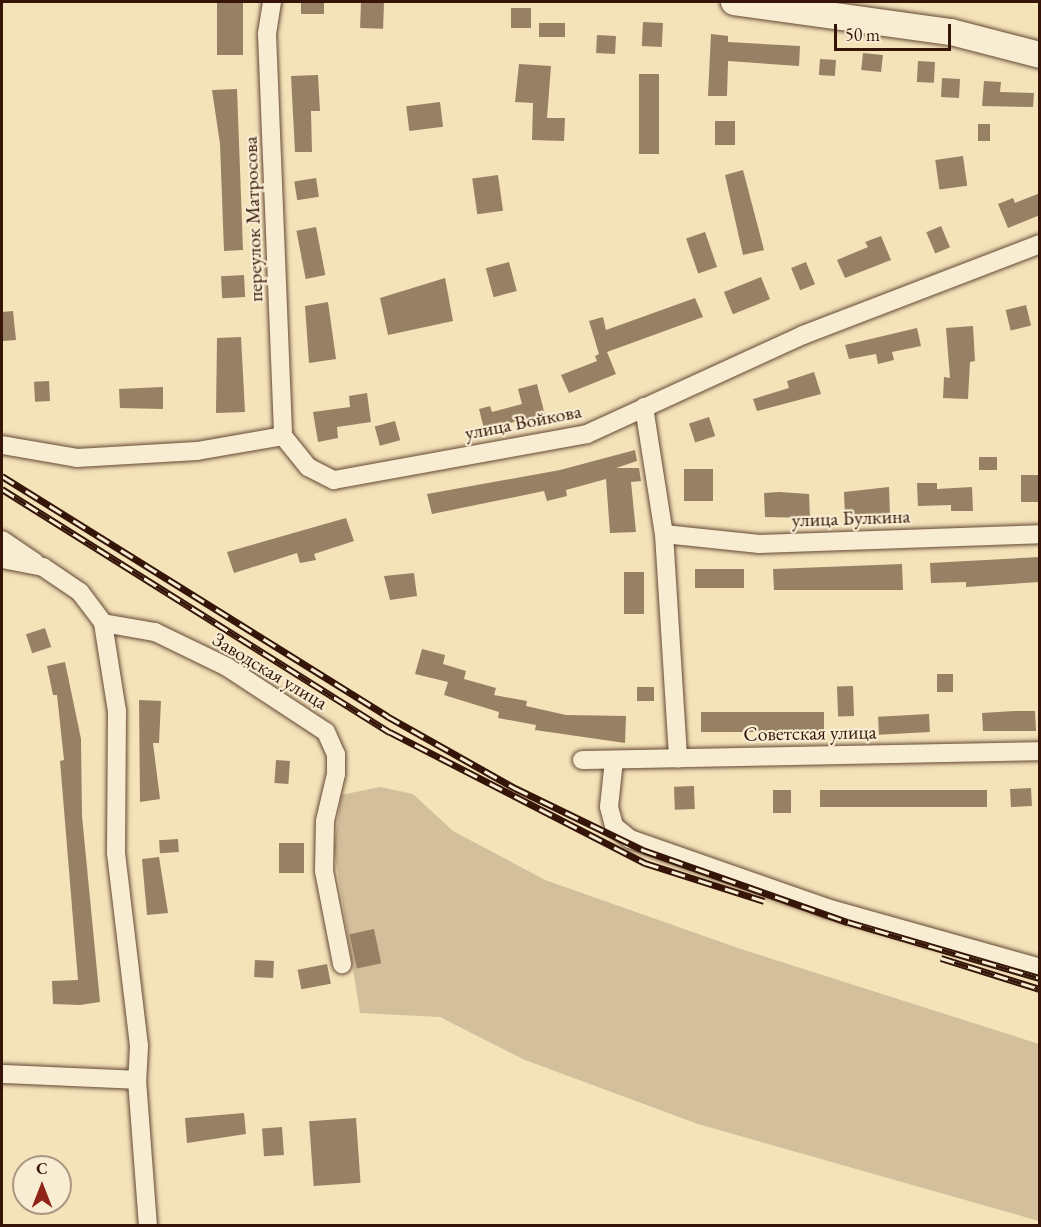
<!DOCTYPE html>
<meta charset="utf-8">
<style>
body{margin:0}
#map{position:relative;width:1041px;height:1227px;overflow:hidden;background:#f4e2b9;font-family:"EB Garamond",serif}
div>[style]{position:absolute}
.green>*{inset:0;background:#d3bf9b}
.building>*{inset:0;background:#988064;transform-origin:0 0}
.roads{filter:drop-shadow(0 0 2px #644834) drop-shadow(0 0 2px #644834)}
.street>*{height:18px;margin:-9px;padding:0 9px;transform-origin:9px;border-radius:9px;background:#f8ecd2}
.secondary>*{height:26px;margin:-13px;padding:0 13px;transform-origin:13px;border-radius:13px;background:#f8ecd2}
.rail>*{height:7px;margin-top:-3.5px;transform-origin:0;background:repeating-linear-gradient(90deg,#f8ecd2 0 14px,#341507 0 28px);box-sizing:border-box;border-block:2px solid #341507}
span{translate:-50% -50%;white-space:nowrap;text-align:center;line-height:1.15;-webkit-text-stroke:4.5px #f8ecd2;paint-order:stroke}
.street-label{font-size:20px;color:#341507}
.frame{position:absolute;inset:0;border:3px solid #341507;pointer-events:none}
.north{position:absolute;left:12px;top:1155px;width:60px;height:60px;box-sizing:border-box;background:#f8ecd2;border:2px solid #aa9681;border-radius:50%;rotate:0deg;font-size:16px;font-weight:700;line-height:24px;text-align:center;color:#341507}
.north::after{content:'';display:block;margin:auto;width:21px;height:27px;background:#8f2418;clip-path:polygon(50% 0,100% 100%,50% 72%,0 100%)}
.scale{position:absolute;left:834px;top:24px;width:117px;height:27px;box-sizing:border-box;border:3px solid #341507;border-top:0;padding-left:8px;font-size:18px;line-height:21px;white-space:nowrap;color:#341507;-webkit-text-stroke:4px #f8ecd2;paint-order:stroke}
</style>
<div id="map">
<div class="green">
<i style="clip-path:polygon(380px 787px,413px 794px,453px 831px,545px 880px,738px 948px,1039px 1044px,1039px 1221px,698px 1124px,525px 1060px,440px 1017px,360px 1013px,334px 849px,341px 795px)"></i>
</div>
<div class="building">
<i style="left:217px;top:2px;width:26px;height:53px"></i>
<i style="left:301px;top:2px;width:23px;height:12px"></i>
<i style="left:361px;top:2px;width:23px;height:26px;rotate:2deg"></i>
<i style="left:511px;top:8px;width:20px;height:20px"></i>
<i style="left:643px;top:22px;width:20px;height:24px;rotate:3deg"></i>
<i style="left:539px;top:23px;width:26px;height:14px"></i>
<i style="clip-path:polygon(711px 34px,728px 36px,728px 42px,800px 46px,799px 66px,728px 61px,727px 96px,708px 96px)"></i>
<i style="left:597px;top:35px;width:19px;height:18px;rotate:3deg"></i>
<i style="left:863px;top:53px;width:20px;height:17px;rotate:6deg"></i>
<i style="left:820px;top:59px;width:16px;height:16px;rotate:4deg"></i>
<i style="left:918px;top:61px;width:17px;height:21px;rotate:3deg"></i>
<i style="clip-path:polygon(519px 64px,551px 66px,547px 118px,565px 118px,564px 141px,532px 140px,533px 103px,515px 102px)"></i>
<i style="left:639px;top:74px;width:20px;height:80px"></i>
<i style="clip-path:polygon(318px 75px,320px 111px,311px 111px,312px 152px,295px 152px,291px 76px)"></i>
<i style="left:942px;top:78px;width:18px;height:19px;rotate:3deg"></i>
<i style="clip-path:polygon(984px 81px,1001px 82px,1000px 92px,1034px 93px,1033px 107px,982px 106px)"></i>
<i style="clip-path:polygon(237px 89px,243px 250px,224px 251px,220px 144px,212px 90px)"></i>
<i style="left:440px;top:102px;width:25px;height:34px;rotate:83deg"></i>
<i style="left:715px;top:121px;width:20px;height:24px"></i>
<i style="left:978px;top:124px;width:12px;height:17px"></i>
<i style="left:963px;top:156px;width:30px;height:28px;rotate:82deg"></i>
<i style="clip-path:polygon(743px 170px,764px 250px,743px 255px,725px 175px)"></i>
<i style="left:498px;top:175px;width:36px;height:26px;rotate:82deg"></i>
<i style="left:316px;top:178px;width:19px;height:22px;rotate:81deg"></i>
<i style="clip-path:polygon(1040px 193px,1040px 215px,1008px 228px,998px 204px,1013px 198px,1015px 203px)"></i>
<i style="left:941px;top:226px;width:23px;height:16px;rotate:67deg"></i>
<i style="left:316px;top:227px;width:49px;height:20px;rotate:79deg"></i>
<i style="left:705px;top:232px;width:37px;height:20px;rotate:71deg"></i>
<i style="clip-path:polygon(881px 236px,891px 260px,845px 278px,837px 260px,868px 247px,865px 242px)"></i>
<i style="left:509px;top:262px;width:30px;height:24px;rotate:75deg"></i>
<i style="left:806px;top:262px;width:24px;height:16px;rotate:68deg"></i>
<i style="left:244px;top:275px;width:22px;height:23px;rotate:87deg"></i>
<i style="left:761px;top:277px;width:24px;height:40px;rotate:68deg"></i>
<i style="clip-path:polygon(445px 278px,453px 321px,388px 335px,380px 298px)"></i>
<i style="clip-path:polygon(695px 298px,703px 317px,607px 352px,616px 374px,569px 393px,561px 375px,597px 361px,595px 356px,599px 354px,589px 321px,603px 317px,606px 330px)"></i>
<i style="clip-path:polygon(328px 302px,336px 359px,309px 363px,305px 306px)"></i>
<i style="left:1026px;top:305px;width:21px;height:21px;rotate:76deg"></i>
<i style="clip-path:polygon(13px 311px,16px 340px,2px 341px,2px 312px)"></i>
<i style="clip-path:polygon(973px 326px,975px 361px,970px 362px,968px 399px,943px 398px,944px 377px,950px 378px,946px 328px)"></i>
<i style="clip-path:polygon(917px 328px,921px 346px,892px 352px,894px 360px,878px 364px,876px 354px,849px 359px,845px 345px)"></i>
<i style="clip-path:polygon(241px 337px,245px 412px,216px 413px,217px 338px)"></i>
<i style="clip-path:polygon(814px 372px,821px 394px,757px 411px,753px 399px,789px 388px,787px 381px)"></i>
<i style="left:49px;top:381px;width:20px;height:15px;rotate:87deg"></i>
<i style="clip-path:polygon(537px 384px,545px 415px,484px 429px,479px 409px,490px 406px,492px 412px,522px 404px,518px 389px)"></i>
<i style="clip-path:polygon(163px 387px,163px 409px,120px 408px,119px 389px)"></i>
<i style="clip-path:polygon(367px 393px,371px 422px,337px 427px,338px 438px,318px 442px,313px 412px,350px 407px,349px 396px)"></i>
<i style="left:709px;top:417px;width:20px;height:21px;rotate:72deg"></i>
<i style="left:395px;top:421px;width:20px;height:21px;rotate:75deg"></i>
<i style="clip-path:polygon(635px 450px,637px 461px,616px 468px,639px 468px,641px 481px,631px 482px,636px 532px,610px 533px,606px 479px,566px 490px,567px 496px,547px 501px,544px 491px,432px 514px,427px 494px,560px 470px)"></i>
<i style="left:997px;top:457px;width:13px;height:18px;rotate:90deg"></i>
<i style="left:684px;top:469px;width:29px;height:32px"></i>
<i style="left:1021px;top:475px;width:19px;height:27px"></i>
<i style="clip-path:polygon(917px 483px,937px 483px,937px 489px,972px 487px,973px 511px,951px 511px,951px 505px,918px 506px)"></i>
<i style="clip-path:polygon(889px 487px,890px 516px,845px 517px,844px 492px)"></i>
<i style="clip-path:polygon(779px 492px,809px 494px,810px 518px,765px 517px,764px 493px)"></i>
<i style="clip-path:polygon(346px 518px,354px 541px,314px 554px,316px 560px,300px 563px,297px 553px,234px 573px,227px 552px)"></i>
<i style="clip-path:polygon(1040px 557px,1040px 582px,966px 587px,966px 582px,931px 583px,930px 563px)"></i>
<i style="clip-path:polygon(902px 564px,903px 590px,774px 590px,773px 569px)"></i>
<i style="left:744px;top:569px;width:19px;height:49px;rotate:90deg"></i>
<i style="left:624px;top:572px;width:20px;height:42px"></i>
<i style="clip-path:polygon(414px 573px,417px 596px,390px 600px,384px 576px)"></i>
<i style="left:45px;top:628px;width:20px;height:20px;rotate:72deg"></i>
<i style="clip-path:polygon(422px 649px,445px 655px,443px 664px,466px 671px,464px 679px,496px 688px,494px 695px,527px 701px,526px 706px,566px 715px,626px 716px,625px 743px,535px 730px,536px 725px,498px 718px,499px 712px,444px 695px,448px 682px,415px 674px)"></i>
<i style="clip-path:polygon(65px 662px,81px 739px,82px 816px,100px 1002px,80px 1005px,53px 1004px,52px 981px,78px 980px,60px 761px,64px 760px,57px 695px,53px 695px,47px 666px)"></i>
<i style="left:937px;top:674px;width:16px;height:18px"></i>
<i style="left:853px;top:686px;width:30px;height:16px;rotate:88deg"></i>
<i style="left:637px;top:687px;width:17px;height:14px"></i>
<i style="clip-path:polygon(139px 700px,161px 701px,159px 743px,153px 743px,160px 799px,140px 802px)"></i>
<i style="clip-path:polygon(1014px 711px,1035px 711px,1036px 731px,983px 731px,982px 713px)"></i>
<i style="left:824px;top:712px;width:20px;height:123px;rotate:90deg"></i>
<i style="left:929px;top:714px;width:18px;height:51px;rotate:87deg"></i>
<i style="left:276px;top:760px;width:14px;height:23px;rotate:4deg"></i>
<i style="left:694px;top:786px;width:23px;height:20px;rotate:88deg"></i>
<i style="left:1031px;top:788px;width:18px;height:21px;rotate:87deg"></i>
<i style="left:791px;top:790px;width:23px;height:18px;rotate:90deg"></i>
<i style="left:987px;top:790px;width:17px;height:167px;rotate:90deg"></i>
<i style="left:178px;top:839px;width:13px;height:19px;rotate:86deg"></i>
<i style="left:279px;top:843px;width:25px;height:30px"></i>
<i style="clip-path:polygon(159px 857px,168px 913px,147px 915px,142px 859px)"></i>
<i style="left:374px;top:929px;width:35px;height:25px;rotate:78deg"></i>
<i style="left:255px;top:960px;width:19px;height:17px;rotate:3deg"></i>
<i style="left:327px;top:964px;width:20px;height:30px;rotate:79deg"></i>
<i style="clip-path:polygon(244px 1113px,246px 1134px,187px 1143px,185px 1118px)"></i>
<i style="left:356px;top:1118px;width:65px;height:47px;rotate:86deg"></i>
<i style="left:282px;top:1127px;width:28px;height:20px;rotate:86deg"></i>
</div>
<div class="roads">
<div class="street">
<i style="left:272px;top:2px;width:32px;rotate:99deg"></i>
<i style="left:267px;top:34px;width:402px;rotate:87.7deg"></i>
<i style="left:644px;top:407px;width:129px;rotate:81.1deg"></i>
<i style="left:664px;top:534px;width:225px;rotate:86.4deg"></i>
<i style="left:283px;top:436px;width:40px;rotate:51deg"></i>
<i style="left:308px;top:467px;width:29px;rotate:27deg"></i>
<i style="left:334px;top:480px;width:257px;rotate:-10.3deg"></i>
<i style="left:587px;top:434px;width:238px;rotate:-24.6deg"></i>
<i style="left:803px;top:335px;width:254px;rotate:-21deg"></i>
<i style="left:2px;top:445px;width:76px;rotate:9.8deg"></i>
<i style="left:77px;top:458px;width:120px;rotate:-3.3deg"></i>
<i style="left:197px;top:451px;width:87px;rotate:-9.9deg"></i>
<i style="left:664px;top:534px;width:96px;rotate:6deg"></i>
<i style="left:759px;top:544px;width:281px;rotate:-2deg"></i>
<i style="left:2px;top:540px;width:40px;rotate:34deg"></i>
<i style="left:2px;top:559px;width:42px;rotate:11deg"></i>
<i style="left:43px;top:567px;width:45px;rotate:34deg"></i>
<i style="left:80px;top:592px;width:39px;rotate:53deg"></i>
<i style="left:103px;top:623px;width:89px;rotate:81deg"></i>
<i style="left:117px;top:711px;width:142px;rotate:90.4deg"></i>
<i style="left:116px;top:853px;width:194px;rotate:83.2deg"></i>
<i style="left:139px;top:1046px;width:34px;rotate:93deg"></i>
<i style="left:137px;top:1080px;width:146px;rotate:85.7deg"></i>
<i style="left:103px;top:623px;width:53px;rotate:9.8deg"></i>
<i style="left:155px;top:632px;width:80px;rotate:25.9deg"></i>
<i style="left:227px;top:667px;width:118px;rotate:33.3deg"></i>
<i style="left:326px;top:732px;width:24px;rotate:66deg"></i>
<i style="left:336px;top:754px;width:20px;rotate:90deg"></i>
<i style="left:336px;top:774px;width:48px;rotate:103.2deg"></i>
<i style="left:325px;top:821px;width:50px;rotate:91.1deg"></i>
<i style="left:324px;top:871px;width:95px;rotate:79deg"></i>
<i style="left:582px;top:760px;width:458px;rotate:-1.1deg"></i>
<i style="left:614px;top:760px;width:47px;rotate:96.1deg"></i>
<i style="left:609px;top:807px;width:20px;rotate:75deg"></i>
<i style="left:614px;top:826px;width:21px;rotate:39deg"></i>
<i style="left:630px;top:839px;width:209px;rotate:19.3deg"></i>
<i style="left:827px;top:908px;width:221px;rotate:15.7deg"></i>
<i style="left:2px;top:1074px;width:135px;rotate:2.5deg"></i>
</div>
<div class="secondary">
<i style="left:734px;top:2px;width:219px;rotate:7.9deg"></i>
<i style="left:951px;top:32px;width:92px;rotate:14.5deg"></i>
</div>
</div>
<div class="rail">
<i style="left:2px;top:476px;width:454px;rotate:31.9deg"></i>
<i style="left:387px;top:716px;width:147px;rotate:29.4deg"></i>
<i style="left:515px;top:788px;width:142px;rotate:25.8deg"></i>
<i style="left:643px;top:850px;width:217px;rotate:19.4deg"></i>
<i style="left:848px;top:922px;width:200px;rotate:16.3deg"></i>
<i style="left:2px;top:489px;width:458px;rotate:32.1deg"></i>
<i style="left:390px;top:732px;width:287px;rotate:27.2deg"></i>
<i style="left:645px;top:863px;width:125px;rotate:17.7deg"></i>
<i style="left:941px;top:958px;width:104px;rotate:17.4deg"></i>
</div>
<div class="street-label">
<span style="left:253px;top:219px;rotate:-92deg">переулок Матросова</span>
<span style="left:523px;top:422px;rotate:-11deg">улица Войкова</span>
<span style="left:851px;top:518px;rotate:-2deg">улица Булкина</span>
<span style="left:270px;top:671px;rotate:31deg">Заводская улица</span>
<span style="left:810px;top:733px;rotate:-1deg">Советская улица</span>
</div>
<div class="frame"></div>
<div class="north">С</div>
<div class="scale">50 m</div>
</div>
